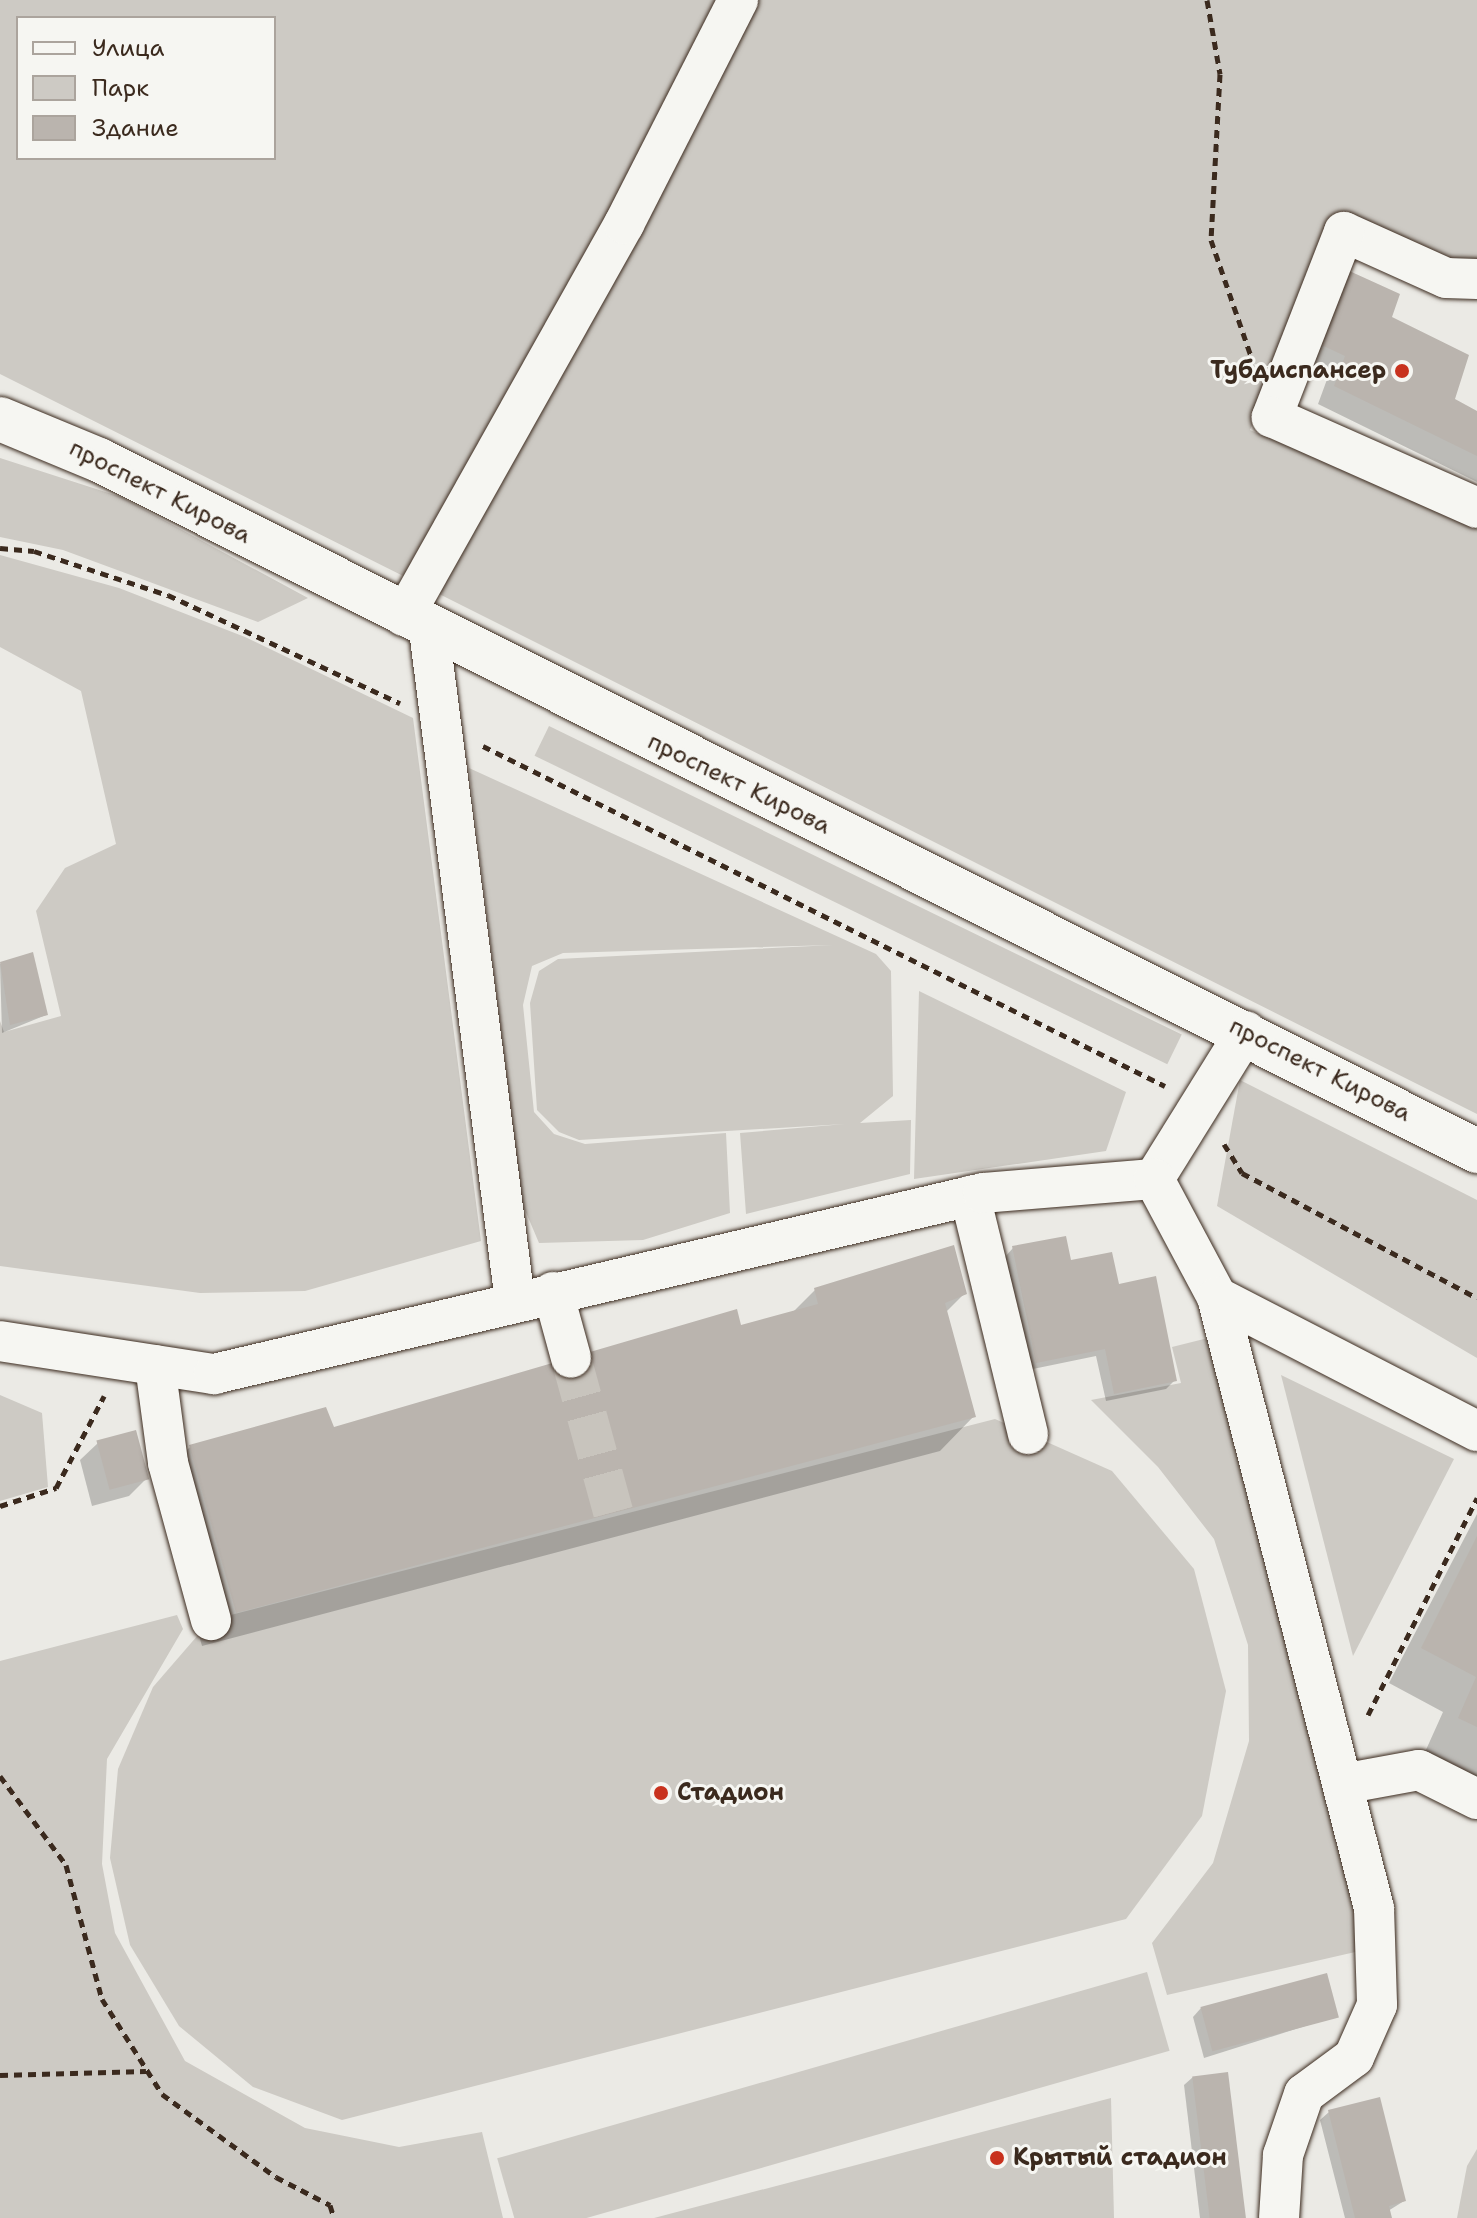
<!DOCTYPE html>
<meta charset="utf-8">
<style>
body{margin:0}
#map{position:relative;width:1477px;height:2218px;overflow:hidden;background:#ebeae5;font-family:"Shantell Sans",sans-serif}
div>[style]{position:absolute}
.green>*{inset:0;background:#cdcac4;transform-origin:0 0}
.shadow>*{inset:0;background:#0003}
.building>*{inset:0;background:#bab4ae;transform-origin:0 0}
.minor-tunnel>*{height:40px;margin-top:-20px;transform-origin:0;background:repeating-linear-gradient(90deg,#c8c4bd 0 40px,transparent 0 60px)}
.path>*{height:5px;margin-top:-2.5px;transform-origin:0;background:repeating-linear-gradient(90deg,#3b2a1e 0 8px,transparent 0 14px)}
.roads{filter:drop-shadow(0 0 2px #3b2a1e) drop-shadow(0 0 2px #3b2a1e)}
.minor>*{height:40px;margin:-20px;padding:0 20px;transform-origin:20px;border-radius:20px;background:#f6f6f2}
.major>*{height:44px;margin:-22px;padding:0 22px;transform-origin:22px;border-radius:22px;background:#f6f6f2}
.dots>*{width:22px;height:22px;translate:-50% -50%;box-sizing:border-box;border:4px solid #f6f6f2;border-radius:50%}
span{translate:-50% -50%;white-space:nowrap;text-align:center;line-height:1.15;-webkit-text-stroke:6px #f6f6f2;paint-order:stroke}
.poi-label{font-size:24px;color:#3b2a1e;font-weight:700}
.right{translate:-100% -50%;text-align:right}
.left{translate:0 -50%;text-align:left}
.street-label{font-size:24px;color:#3b2a1e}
.legend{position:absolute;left:16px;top:16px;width:260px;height:144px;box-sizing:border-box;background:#f6f6f2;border:2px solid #aba49d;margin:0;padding:10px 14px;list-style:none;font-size:24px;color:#3b2a1e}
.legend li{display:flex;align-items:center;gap:16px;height:40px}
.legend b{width:40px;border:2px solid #aba49d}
</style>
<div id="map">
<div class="green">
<i style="clip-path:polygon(evenodd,0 0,1477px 0,1477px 269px,1337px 213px,1250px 430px,1477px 526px,1477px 1114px,0 374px,0 0,18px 18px,274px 18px,274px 158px,18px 158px,18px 18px)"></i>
<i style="clip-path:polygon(0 458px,121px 497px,308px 598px,258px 622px,63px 550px,0 537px)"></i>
<i style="clip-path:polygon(0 555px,119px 588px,245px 637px,413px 718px,481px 1241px,305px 1291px,200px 1293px,0 1266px,0 1021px,4px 1032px,61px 1016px,36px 911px,65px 868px,116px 844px,81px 691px,0 647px)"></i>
<i style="left:549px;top:726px;width:704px;height:33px;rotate:26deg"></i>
<i style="clip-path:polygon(469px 768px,876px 954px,891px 971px,893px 1096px,860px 1123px,911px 1120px,910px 1174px,746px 1214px,740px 1133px,845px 1124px,579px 1140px,559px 1132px,537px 1110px,530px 1003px,539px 971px,558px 959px,833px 945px,563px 953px,532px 966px,523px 1005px,534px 1112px,554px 1134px,585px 1144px,726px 1133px,730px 1213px,643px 1240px,539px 1243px,522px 1203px)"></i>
<i style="clip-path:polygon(919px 991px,1126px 1092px,1106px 1151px,914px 1179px)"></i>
<i style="clip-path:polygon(1240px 1080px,1477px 1200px,1477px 1358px,1217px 1206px)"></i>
<i style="clip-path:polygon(1208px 1338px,1364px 1950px,1167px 1995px,1152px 1943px,1213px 1863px,1249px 1741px,1248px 1645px,1214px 1539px,1158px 1467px,1091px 1400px,1181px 1383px,1172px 1347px)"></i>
<i style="clip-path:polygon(1281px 1375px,1454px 1459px,1353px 1656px)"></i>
<i style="clip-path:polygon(0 1395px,42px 1413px,48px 1487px,0 1501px)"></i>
<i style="clip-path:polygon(995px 1419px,1112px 1471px,1194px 1569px,1226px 1691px,1202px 1816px,1126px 1919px,342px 2120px,253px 2087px,179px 2026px,130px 1945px,110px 1858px,118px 1769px,153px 1687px,211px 1620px)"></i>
<i style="clip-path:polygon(177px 1615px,183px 1629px,107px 1759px,102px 1864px,115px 1933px,185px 2061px,305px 2128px,399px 2147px,482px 2132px,503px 2218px,0 2218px,0 1661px)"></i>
<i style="left:1147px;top:1972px;width:82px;height:676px;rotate:74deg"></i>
<i style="clip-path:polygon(1111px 2098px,1114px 2218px,654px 2218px)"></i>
<i style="clip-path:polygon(1477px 2149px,1477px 2218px,1457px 2218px,1467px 2166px)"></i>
</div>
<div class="shadow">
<i style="clip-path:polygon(1328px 289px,1389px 318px,1453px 400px,1477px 413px,1477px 482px,1318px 404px,1329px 374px,1297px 359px)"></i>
<i style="clip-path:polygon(32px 955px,46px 1015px,2px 1033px,0 964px)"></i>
<i style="clip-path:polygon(1013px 1248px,1070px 1263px,1175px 1380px,1166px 1389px,1106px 1401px,1096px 1356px,1028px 1370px,1005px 1257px)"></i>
<i style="clip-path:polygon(815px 1290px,965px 1293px,945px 1313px,974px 1416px,940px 1451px,202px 1646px,156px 1481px,190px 1447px,333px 1430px,792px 1313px)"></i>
<i style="clip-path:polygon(98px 1443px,146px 1479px,129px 1496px,92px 1506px,80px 1460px)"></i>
<i style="clip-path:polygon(1477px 1514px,1477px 1777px,1425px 1752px,1443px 1712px,1389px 1683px)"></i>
<i style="clip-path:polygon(1201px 2008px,1337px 2016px,1204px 2058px,1193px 2017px)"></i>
<i style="clip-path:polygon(1193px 2077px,1245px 2218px,1200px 2218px,1184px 2085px)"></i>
<i style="clip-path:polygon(1329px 2112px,1404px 2201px,1388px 2211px,1390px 2218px,1345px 2218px,1320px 2120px)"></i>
</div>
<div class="building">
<i style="clip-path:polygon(1345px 269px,1400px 294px,1392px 317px,1469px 355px,1455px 399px,1477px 411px,1477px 456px,1334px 386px,1345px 356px,1313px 341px)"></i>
<i style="clip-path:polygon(33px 952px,48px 1015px,10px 1025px,0 962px)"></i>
<i style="clip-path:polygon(1066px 1236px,1071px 1260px,1112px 1252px,1119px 1284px,1156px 1276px,1177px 1381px,1114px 1394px,1105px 1349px,1036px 1363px,1012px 1246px)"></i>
<i style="clip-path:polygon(954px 1245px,967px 1294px,945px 1303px,976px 1417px,236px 1613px,189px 1445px,326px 1407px,334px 1427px,737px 1309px,741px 1325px,818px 1304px,814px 1288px)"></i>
<i style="left:136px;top:1430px;width:51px;height:41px;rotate:75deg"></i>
<i style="clip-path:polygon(1477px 1536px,1477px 1727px,1458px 1718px,1476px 1677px,1421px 1648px)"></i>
<i style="left:1327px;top:1973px;width:46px;height:131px;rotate:75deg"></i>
<i style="left:1228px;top:2072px;width:147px;height:36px;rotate:83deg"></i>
<i style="clip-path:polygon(1380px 2097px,1406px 2201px,1389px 2206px,1392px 2218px,1355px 2218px,1328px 2110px)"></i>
</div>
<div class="minor-tunnel">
<i style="left:571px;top:1358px;width:160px;rotate:74.7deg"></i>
</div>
<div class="path">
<i style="left:1207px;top:0;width:75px;rotate:80deg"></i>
<i style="left:1220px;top:74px;width:166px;rotate:93.1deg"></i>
<i style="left:1211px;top:240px;width:123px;rotate:71deg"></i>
<i style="left:0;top:548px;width:34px;rotate:5deg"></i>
<i style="left:34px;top:551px;width:141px;rotate:18.2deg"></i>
<i style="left:168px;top:595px;width:256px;rotate:25deg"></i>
<i style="left:483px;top:746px;width:762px;rotate:26.5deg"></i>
<i style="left:1224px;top:1144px;width:34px;rotate:58deg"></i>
<i style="left:1242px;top:1173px;width:266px;rotate:28deg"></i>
<i style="left:0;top:1506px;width:59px;rotate:-17.8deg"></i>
<i style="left:56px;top:1488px;width:104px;rotate:-62.4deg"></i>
<i style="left:1368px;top:1715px;width:243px;rotate:-63.3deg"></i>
<i style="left:0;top:1776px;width:111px;rotate:53.4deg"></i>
<i style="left:66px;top:1865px;width:139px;rotate:75deg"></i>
<i style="left:102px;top:1999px;width:112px;rotate:57.7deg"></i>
<i style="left:162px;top:2094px;width:141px;rotate:36.1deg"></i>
<i style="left:276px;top:2177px;width:61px;rotate:27.4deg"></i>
<i style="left:330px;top:2205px;width:14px;rotate:73deg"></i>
<i style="left:0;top:2075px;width:146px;rotate:-1.6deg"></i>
</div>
<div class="roads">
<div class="minor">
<i style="left:1477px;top:279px;width:31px;rotate:-178deg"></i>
<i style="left:1446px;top:278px;width:112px;rotate:-155.7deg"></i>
<i style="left:1344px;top:232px;width:199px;rotate:111.3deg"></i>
<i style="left:1272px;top:417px;width:224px;rotate:23.9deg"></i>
<i style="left:404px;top:616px;width:450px;rotate:-60.7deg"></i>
<i style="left:624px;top:224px;width:251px;rotate:-63deg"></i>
<i style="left:429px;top:630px;width:676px;rotate:82.7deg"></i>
<i style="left:1154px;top:1179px;width:174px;rotate:-58.1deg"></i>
<i style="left:970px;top:1196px;width:245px;rotate:76.3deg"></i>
<i style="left:553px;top:1292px;width:68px;rotate:74.7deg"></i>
<i style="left:1217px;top:1297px;width:292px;rotate:27.3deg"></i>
<i style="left:0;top:1341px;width:217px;rotate:8.8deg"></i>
<i style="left:214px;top:1374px;width:790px;rotate:-13.24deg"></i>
<i style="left:983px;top:1193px;width:172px;rotate:-4.7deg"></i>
<i style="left:1154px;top:1179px;width:134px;rotate:61.9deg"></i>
<i style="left:1217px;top:1297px;width:631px;rotate:75.59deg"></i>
<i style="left:1374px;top:1908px;width:97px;rotate:88.2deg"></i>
<i style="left:1377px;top:2005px;width:57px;rotate:113.9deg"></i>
<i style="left:1354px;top:2057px;width:62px;rotate:143.5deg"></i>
<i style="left:1304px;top:2094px;width:65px;rotate:109deg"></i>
<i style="left:1283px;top:2155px;width:63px;rotate:93.6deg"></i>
<i style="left:155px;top:1365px;width:99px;rotate:82.4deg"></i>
<i style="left:168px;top:1463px;width:163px;rotate:74.7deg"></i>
<i style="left:1348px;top:1783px;width:72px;rotate:-10.4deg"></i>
<i style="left:1419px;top:1770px;width:65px;rotate:26.6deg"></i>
</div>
<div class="major">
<i style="left:0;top:419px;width:107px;rotate:22.5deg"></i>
<i style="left:99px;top:460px;width:1542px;rotate:26.63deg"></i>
</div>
</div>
<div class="dots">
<i style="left:1402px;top:371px;background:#c8321e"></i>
<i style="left:661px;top:1793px;background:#c8321e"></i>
<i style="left:997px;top:2158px;background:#c8321e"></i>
</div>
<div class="poi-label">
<span class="right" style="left:1386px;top:371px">Тубдиспансер</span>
<span class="left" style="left:677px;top:1793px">Стадион</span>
<span class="left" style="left:1013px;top:2158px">Крытый стадион</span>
</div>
<div class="street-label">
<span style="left:160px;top:492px;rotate:27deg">проспект Кирова</span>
<span style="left:739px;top:784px;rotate:26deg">проспект Кирова</span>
<span style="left:1320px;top:1070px;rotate:27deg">проспект Кирова</span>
</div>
<ul class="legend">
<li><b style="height:10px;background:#f6f6f2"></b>Улица</li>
<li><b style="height:22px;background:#cdcac4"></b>Парк</li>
<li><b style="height:22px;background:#bab4ae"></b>Здание</li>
</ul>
</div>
